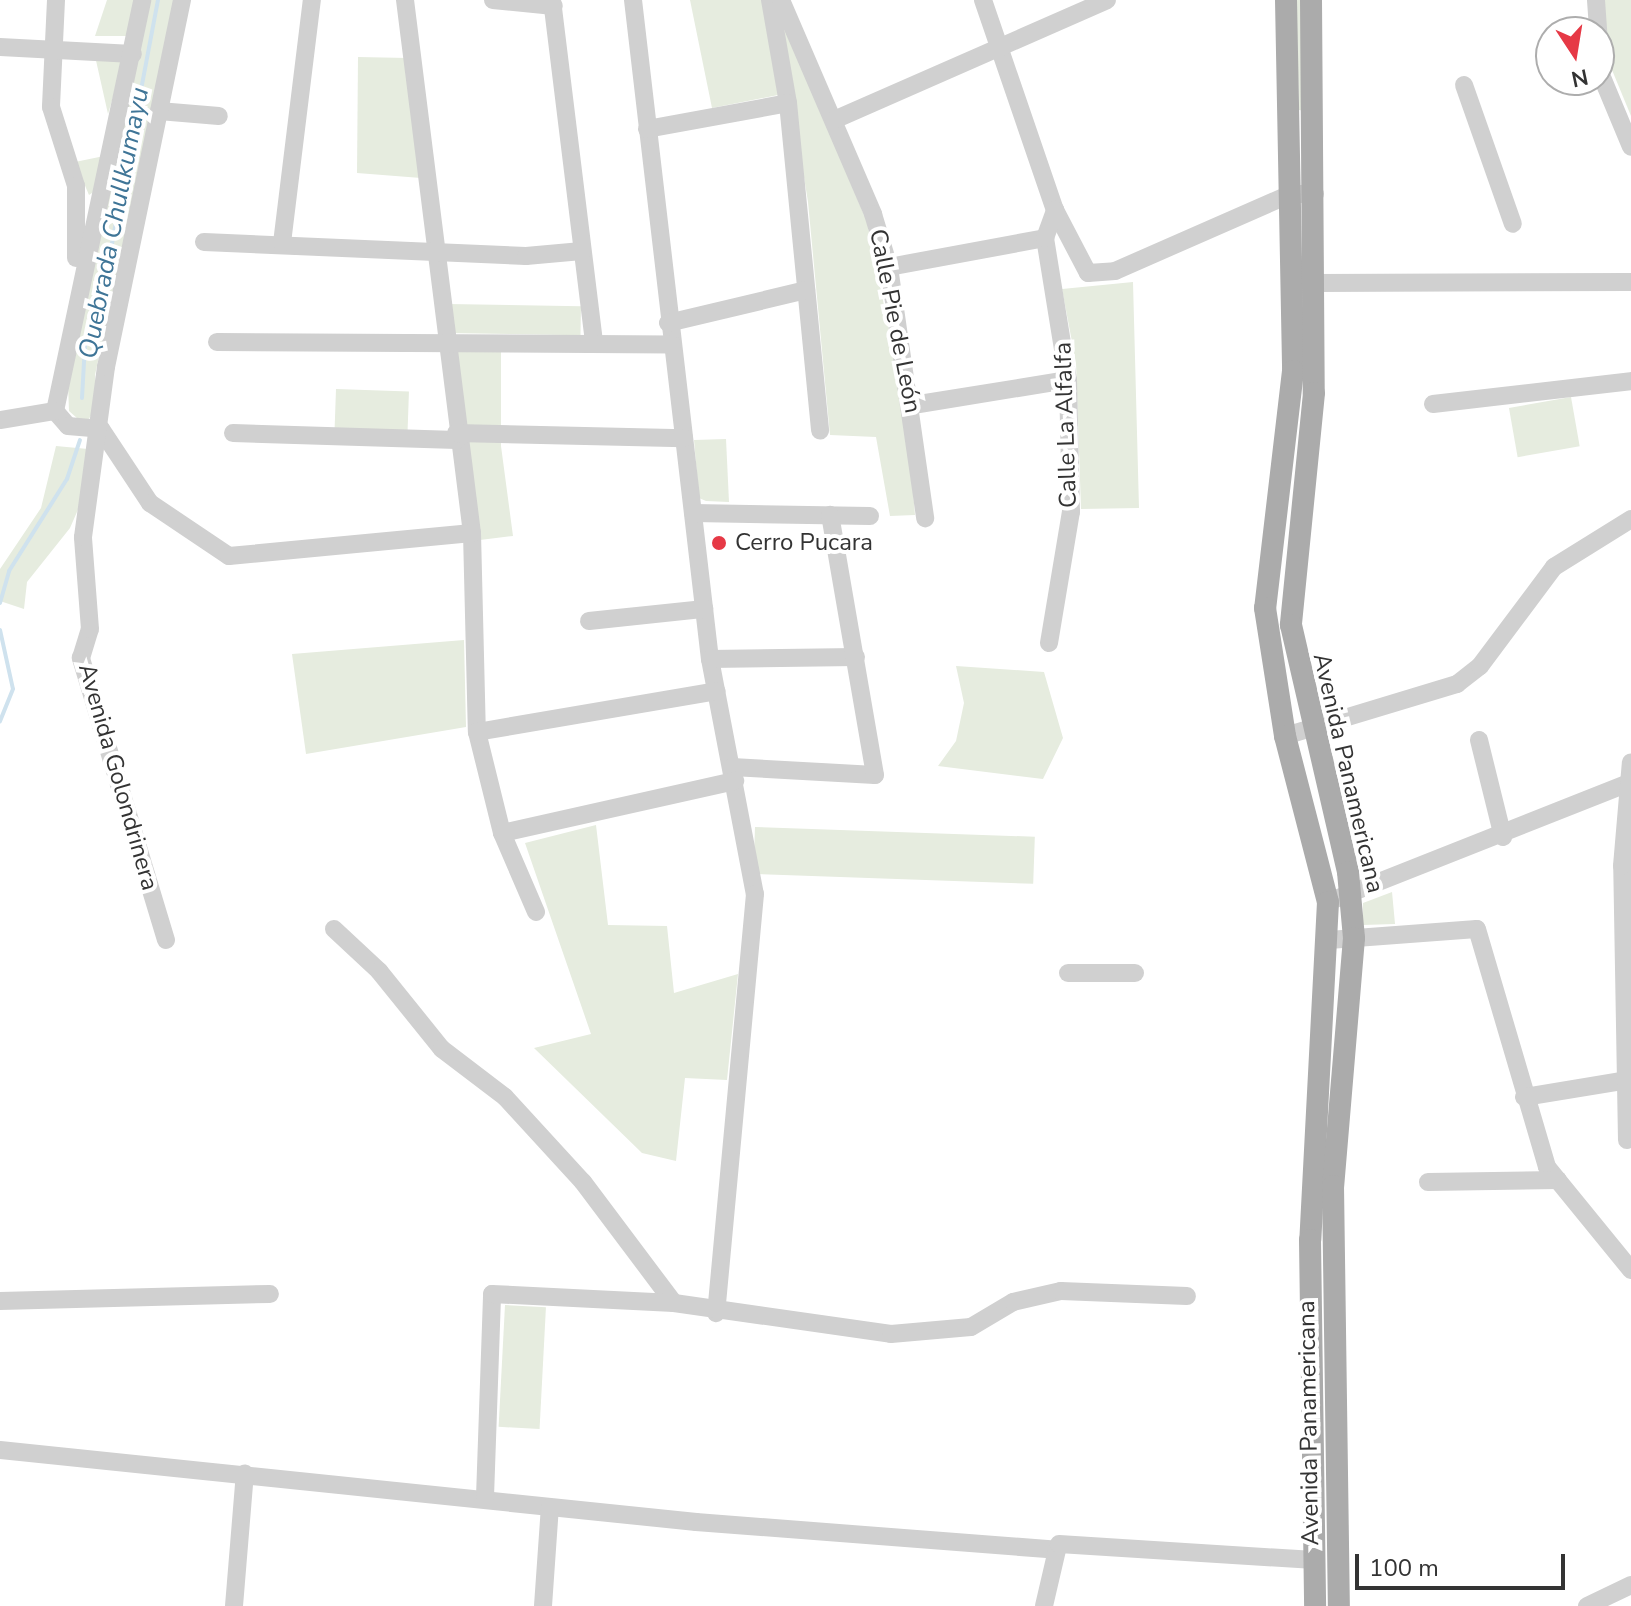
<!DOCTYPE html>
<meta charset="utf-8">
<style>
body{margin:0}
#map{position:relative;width:1631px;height:1606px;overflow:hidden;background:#fff;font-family:"Nunito Sans",sans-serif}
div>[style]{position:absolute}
.green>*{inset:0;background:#e6ecdf;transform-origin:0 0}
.stream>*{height:4px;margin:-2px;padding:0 2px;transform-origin:2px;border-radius:2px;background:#cfe2ee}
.minor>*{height:18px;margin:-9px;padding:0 9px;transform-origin:9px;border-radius:9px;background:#d0d0d0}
.major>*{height:22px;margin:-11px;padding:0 11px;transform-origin:11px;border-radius:11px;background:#ababab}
.dots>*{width:22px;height:22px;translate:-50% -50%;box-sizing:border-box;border:4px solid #fff;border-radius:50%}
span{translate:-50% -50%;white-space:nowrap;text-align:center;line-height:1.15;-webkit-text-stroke:8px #fff;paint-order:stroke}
.street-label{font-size:24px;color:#333}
.poi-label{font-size:24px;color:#333}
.left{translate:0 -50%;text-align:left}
.water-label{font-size:26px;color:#3f7597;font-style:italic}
.north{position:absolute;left:1535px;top:16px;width:80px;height:80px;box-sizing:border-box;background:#fff;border:2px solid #adadad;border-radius:50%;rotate:168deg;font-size:22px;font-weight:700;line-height:32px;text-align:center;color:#333}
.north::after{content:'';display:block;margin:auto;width:28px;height:36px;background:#e63946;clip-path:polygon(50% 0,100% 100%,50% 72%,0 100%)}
.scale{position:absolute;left:1355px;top:1554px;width:210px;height:36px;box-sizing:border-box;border:4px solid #333;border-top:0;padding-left:10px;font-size:24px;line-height:28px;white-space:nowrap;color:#333;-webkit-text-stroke:6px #fff;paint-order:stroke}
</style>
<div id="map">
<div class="green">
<i style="clip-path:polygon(107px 0,137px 0,126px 36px,95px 36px)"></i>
<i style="clip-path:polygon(147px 0,176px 0,95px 375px,97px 407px,88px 420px,78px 419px,69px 411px,68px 384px)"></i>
<i style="clip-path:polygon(690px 0,763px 0,778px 95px,712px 108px)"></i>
<i style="clip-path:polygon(1296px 0,1303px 0,1305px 111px,1299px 110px)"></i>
<i style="clip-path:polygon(1602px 0,1631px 0,1631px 116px,1605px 53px)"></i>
<i style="clip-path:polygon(776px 4px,867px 222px,907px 418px,915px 515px,890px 516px,876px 437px,830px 435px,808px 202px)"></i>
<i style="clip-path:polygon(95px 56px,124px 60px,108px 114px)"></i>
<i style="clip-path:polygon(358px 57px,408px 58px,421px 178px,357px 173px)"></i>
<i style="clip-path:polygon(104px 156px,95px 191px,89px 195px,75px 162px)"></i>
<i style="clip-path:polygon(1133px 282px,1139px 508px,1081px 509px,1076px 363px,1062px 289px)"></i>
<i style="left:448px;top:304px;width:133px;height:29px;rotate:1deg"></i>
<i style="clip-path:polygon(453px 348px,501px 349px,501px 446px,513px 536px,480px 540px)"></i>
<i style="left:336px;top:389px;width:73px;height:40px;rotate:2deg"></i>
<i style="left:1571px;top:397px;width:50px;height:63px;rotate:80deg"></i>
<i style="clip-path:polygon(726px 439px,729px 502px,706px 501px,699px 498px,694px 440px)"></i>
<i style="clip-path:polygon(56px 446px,88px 449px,87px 489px,70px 528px,27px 582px,24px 609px,0 601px,0 569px,41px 508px)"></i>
<i style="clip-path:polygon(464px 640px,466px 727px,306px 754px,292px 654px)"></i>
<i style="clip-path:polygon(956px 666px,1044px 672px,1063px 738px,1043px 779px,938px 766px,956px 741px,964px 703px)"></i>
<i style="clip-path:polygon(596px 825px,608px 925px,667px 926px,674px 993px,738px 974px,727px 1080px,685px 1078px,676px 1161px,642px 1153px,534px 1048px,591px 1034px,525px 843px)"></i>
<i style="left:755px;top:827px;width:280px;height:47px;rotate:2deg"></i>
<i style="clip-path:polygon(1392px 892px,1395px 924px,1363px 925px,1363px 903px)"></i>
<i style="left:505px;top:1305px;width:41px;height:122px;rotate:3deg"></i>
</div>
<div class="stream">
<i style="left:82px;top:398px;width:53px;rotate:-86.8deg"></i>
<i style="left:85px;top:345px;width:57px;rotate:-71.6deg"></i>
<i style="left:103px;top:291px;width:296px;rotate:-79.3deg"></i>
<i style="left:0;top:603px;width:33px;rotate:-74deg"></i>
<i style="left:9px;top:571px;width:109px;rotate:-57.8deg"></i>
<i style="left:67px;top:479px;width:41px;rotate:-71.6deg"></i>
<i style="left:0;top:630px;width:60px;rotate:77.6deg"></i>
<i style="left:13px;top:689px;width:35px;rotate:112deg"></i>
</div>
<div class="minor">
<i style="left:56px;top:0;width:107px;rotate:92.7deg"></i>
<i style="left:51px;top:107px;width:83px;rotate:72.4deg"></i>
<i style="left:76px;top:186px;width:72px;rotate:90deg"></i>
<i style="left:405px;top:0;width:537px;rotate:82.84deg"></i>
<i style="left:472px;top:533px;width:199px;rotate:88.6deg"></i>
<i style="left:477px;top:732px;width:104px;rotate:76.1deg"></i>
<i style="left:502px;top:833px;width:86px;rotate:66.7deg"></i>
<i style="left:493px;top:0;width:61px;rotate:5.6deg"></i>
<i style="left:552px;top:0;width:346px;rotate:83deg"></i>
<i style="left:633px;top:0;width:663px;rotate:83.34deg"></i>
<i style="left:710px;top:659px;width:239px;rotate:79.2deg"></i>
<i style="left:755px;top:894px;width:421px;rotate:95.3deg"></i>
<i style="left:770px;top:0;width:105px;rotate:80.1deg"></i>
<i style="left:788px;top:103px;width:329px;rotate:84.4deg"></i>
<i style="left:781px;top:0;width:233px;rotate:66.7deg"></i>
<i style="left:873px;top:214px;width:55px;rotate:73.2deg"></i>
<i style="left:889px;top:267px;width:254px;rotate:81.8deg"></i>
<i style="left:983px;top:0;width:222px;rotate:71.1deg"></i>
<i style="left:1055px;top:210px;width:71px;rotate:62.4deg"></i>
<i style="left:1088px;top:273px;width:27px;rotate:-4deg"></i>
<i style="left:1115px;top:271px;width:191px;rotate:-23.7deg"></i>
<i style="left:1290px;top:194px;width:25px"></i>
<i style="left:1596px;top:0;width:32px;rotate:86deg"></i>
<i style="left:0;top:47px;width:133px;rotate:3deg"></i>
<i style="left:1599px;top:70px;width:83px;rotate:67.4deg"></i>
<i style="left:1464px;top:85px;width:147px;rotate:70.6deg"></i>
<i style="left:159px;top:111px;width:60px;rotate:4.8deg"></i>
<i style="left:834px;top:120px;width:298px;rotate:-23.7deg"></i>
<i style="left:647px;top:129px;width:143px;rotate:-10.4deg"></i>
<i style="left:204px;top:242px;width:322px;rotate:2.5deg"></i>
<i style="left:526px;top:256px;width:56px;rotate:-5.1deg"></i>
<i style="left:282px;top:243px;width:245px;rotate:-83deg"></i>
<i style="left:889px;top:267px;width:159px;rotate:-10.5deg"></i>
<i style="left:1315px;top:283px;width:316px;rotate:-0.2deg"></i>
<i style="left:668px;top:323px;width:142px;rotate:-13.4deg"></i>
<i style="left:217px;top:342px;width:455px;rotate:0.3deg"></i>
<i style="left:1433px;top:404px;width:199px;rotate:-6.6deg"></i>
<i style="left:913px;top:405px;width:157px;rotate:-9.2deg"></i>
<i style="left:55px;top:411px;width:20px;rotate:49deg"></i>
<i style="left:68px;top:426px;width:33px;rotate:5deg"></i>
<i style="left:101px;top:429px;width:89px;rotate:56.5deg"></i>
<i style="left:150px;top:503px;width:95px;rotate:33.9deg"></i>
<i style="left:229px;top:556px;width:244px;rotate:-5.4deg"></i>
<i style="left:55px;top:411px;width:420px;rotate:-78deg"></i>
<i style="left:0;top:420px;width:56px;rotate:-9.3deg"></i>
<i style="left:233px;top:433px;width:224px;rotate:1.8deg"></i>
<i style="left:456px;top:433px;width:228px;rotate:1.3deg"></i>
<i style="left:693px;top:513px;width:177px;rotate:1deg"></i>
<i style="left:589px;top:621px;width:116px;rotate:-6deg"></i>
<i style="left:1049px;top:643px;width:133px;rotate:-80.5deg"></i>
<i style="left:1071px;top:512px;width:132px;rotate:-91.3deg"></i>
<i style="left:1068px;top:380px;width:144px;rotate:-99.2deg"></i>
<i style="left:1045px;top:238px;width:30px;rotate:-70deg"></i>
<i style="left:710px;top:659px;width:146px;rotate:-0.8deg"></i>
<i style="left:477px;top:732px;width:243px;rotate:-9.7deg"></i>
<i style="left:1285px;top:736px;width:180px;rotate:-16.8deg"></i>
<i style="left:1457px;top:684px;width:29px;rotate:-38deg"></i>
<i style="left:1480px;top:666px;width:124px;rotate:-53.2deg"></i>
<i style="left:1554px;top:567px;width:91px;rotate:-31.9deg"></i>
<i style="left:1479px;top:740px;width:100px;rotate:76.1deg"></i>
<i style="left:732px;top:767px;width:143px;rotate:3.2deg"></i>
<i style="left:875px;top:775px;width:264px;rotate:-99.8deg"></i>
<i style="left:502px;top:833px;width:239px;rotate:-12.6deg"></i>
<i style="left:1328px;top:902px;width:323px;rotate:-21.6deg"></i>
<i style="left:334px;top:929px;width:62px;rotate:43deg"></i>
<i style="left:379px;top:971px;width:100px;rotate:51.1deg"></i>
<i style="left:442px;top:1049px;width:79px;rotate:37.3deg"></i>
<i style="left:505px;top:1097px;width:115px;rotate:47.5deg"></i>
<i style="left:583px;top:1182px;width:151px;rotate:53.1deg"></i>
<i style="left:674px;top:1303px;width:219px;rotate:8.1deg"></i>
<i style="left:891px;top:1334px;width:80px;rotate:-5deg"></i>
<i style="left:971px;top:1327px;width:49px;rotate:-30.8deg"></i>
<i style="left:1013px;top:1302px;width:49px;rotate:-12.9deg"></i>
<i style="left:1061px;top:1291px;width:126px;rotate:2.3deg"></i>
<i style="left:166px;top:940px;width:295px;rotate:-106.8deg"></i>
<i style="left:81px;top:658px;width:30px;rotate:-73deg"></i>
<i style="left:90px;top:629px;width:92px;rotate:-94.4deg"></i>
<i style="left:83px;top:537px;width:172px;rotate:-82.3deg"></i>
<i style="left:106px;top:367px;width:375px;rotate:-78.3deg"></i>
<i style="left:1329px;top:940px;width:148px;rotate:-4.3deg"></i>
<i style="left:1477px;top:929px;width:248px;rotate:73.6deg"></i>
<i style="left:1547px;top:1167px;width:133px;rotate:50.8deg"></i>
<i style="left:1068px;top:973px;width:67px"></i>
<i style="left:1524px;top:1097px;width:99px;rotate:-9.3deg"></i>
<i style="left:1627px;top:1140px;width:274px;rotate:-91deg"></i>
<i style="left:1622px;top:866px;width:104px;rotate:-85.1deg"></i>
<i style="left:1428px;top:1182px;width:130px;rotate:-0.9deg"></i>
<i style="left:0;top:1301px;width:270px;rotate:-1.5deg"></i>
<i style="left:0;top:1450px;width:700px;rotate:5.91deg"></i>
<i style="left:696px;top:1522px;width:362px;rotate:4.4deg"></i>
<i style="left:1057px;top:1550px;width:57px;rotate:103.1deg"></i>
<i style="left:485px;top:1497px;width:203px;rotate:-88deg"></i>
<i style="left:492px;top:1294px;width:182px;rotate:2.8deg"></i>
<i style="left:1059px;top:1544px;width:256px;rotate:3.6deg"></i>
<i style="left:234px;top:1606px;width:133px;rotate:-85.3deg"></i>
<i style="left:543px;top:1606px;width:99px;rotate:-86deg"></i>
<i style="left:1587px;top:1606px;width:49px;rotate:-25.5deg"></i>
</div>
<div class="major">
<i style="left:1286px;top:0;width:371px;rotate:88.9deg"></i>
<i style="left:1293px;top:371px;width:239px;rotate:96.7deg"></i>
<i style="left:1265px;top:608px;width:130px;rotate:81.1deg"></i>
<i style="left:1285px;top:736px;width:171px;rotate:75.5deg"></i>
<i style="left:1328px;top:902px;width:338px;rotate:93deg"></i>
<i style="left:1310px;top:1240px;width:366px;rotate:89.2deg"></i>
<i style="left:1311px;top:0;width:393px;rotate:89.6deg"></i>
<i style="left:1314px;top:393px;width:233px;rotate:95.7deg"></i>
<i style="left:1291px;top:625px;width:253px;rotate:77deg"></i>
<i style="left:1348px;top:872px;width:66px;rotate:84.8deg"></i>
<i style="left:1354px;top:938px;width:249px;rotate:94.8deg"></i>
<i style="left:1333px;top:1186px;width:420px;rotate:89.2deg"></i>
</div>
<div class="dots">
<i style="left:719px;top:543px;background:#e63946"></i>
</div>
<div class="street-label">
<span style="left:895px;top:321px;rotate:79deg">Calle Pie de León</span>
<span style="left:1066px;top:425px;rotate:-92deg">Calle La Alfalfa</span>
<span style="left:1348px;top:773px;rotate:77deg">Avenida Panamericana</span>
<span style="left:118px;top:777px;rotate:74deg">Avenida Golondrinera</span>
<span style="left:1309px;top:1423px;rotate:-91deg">Avenida Panamericana</span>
</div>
<div class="poi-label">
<span class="left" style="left:735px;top:543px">Cerro Pucara</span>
</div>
<div class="water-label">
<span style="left:114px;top:223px;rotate:-79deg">Quebrada Chullkumayu</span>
</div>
<div class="north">N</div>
<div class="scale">100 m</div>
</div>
